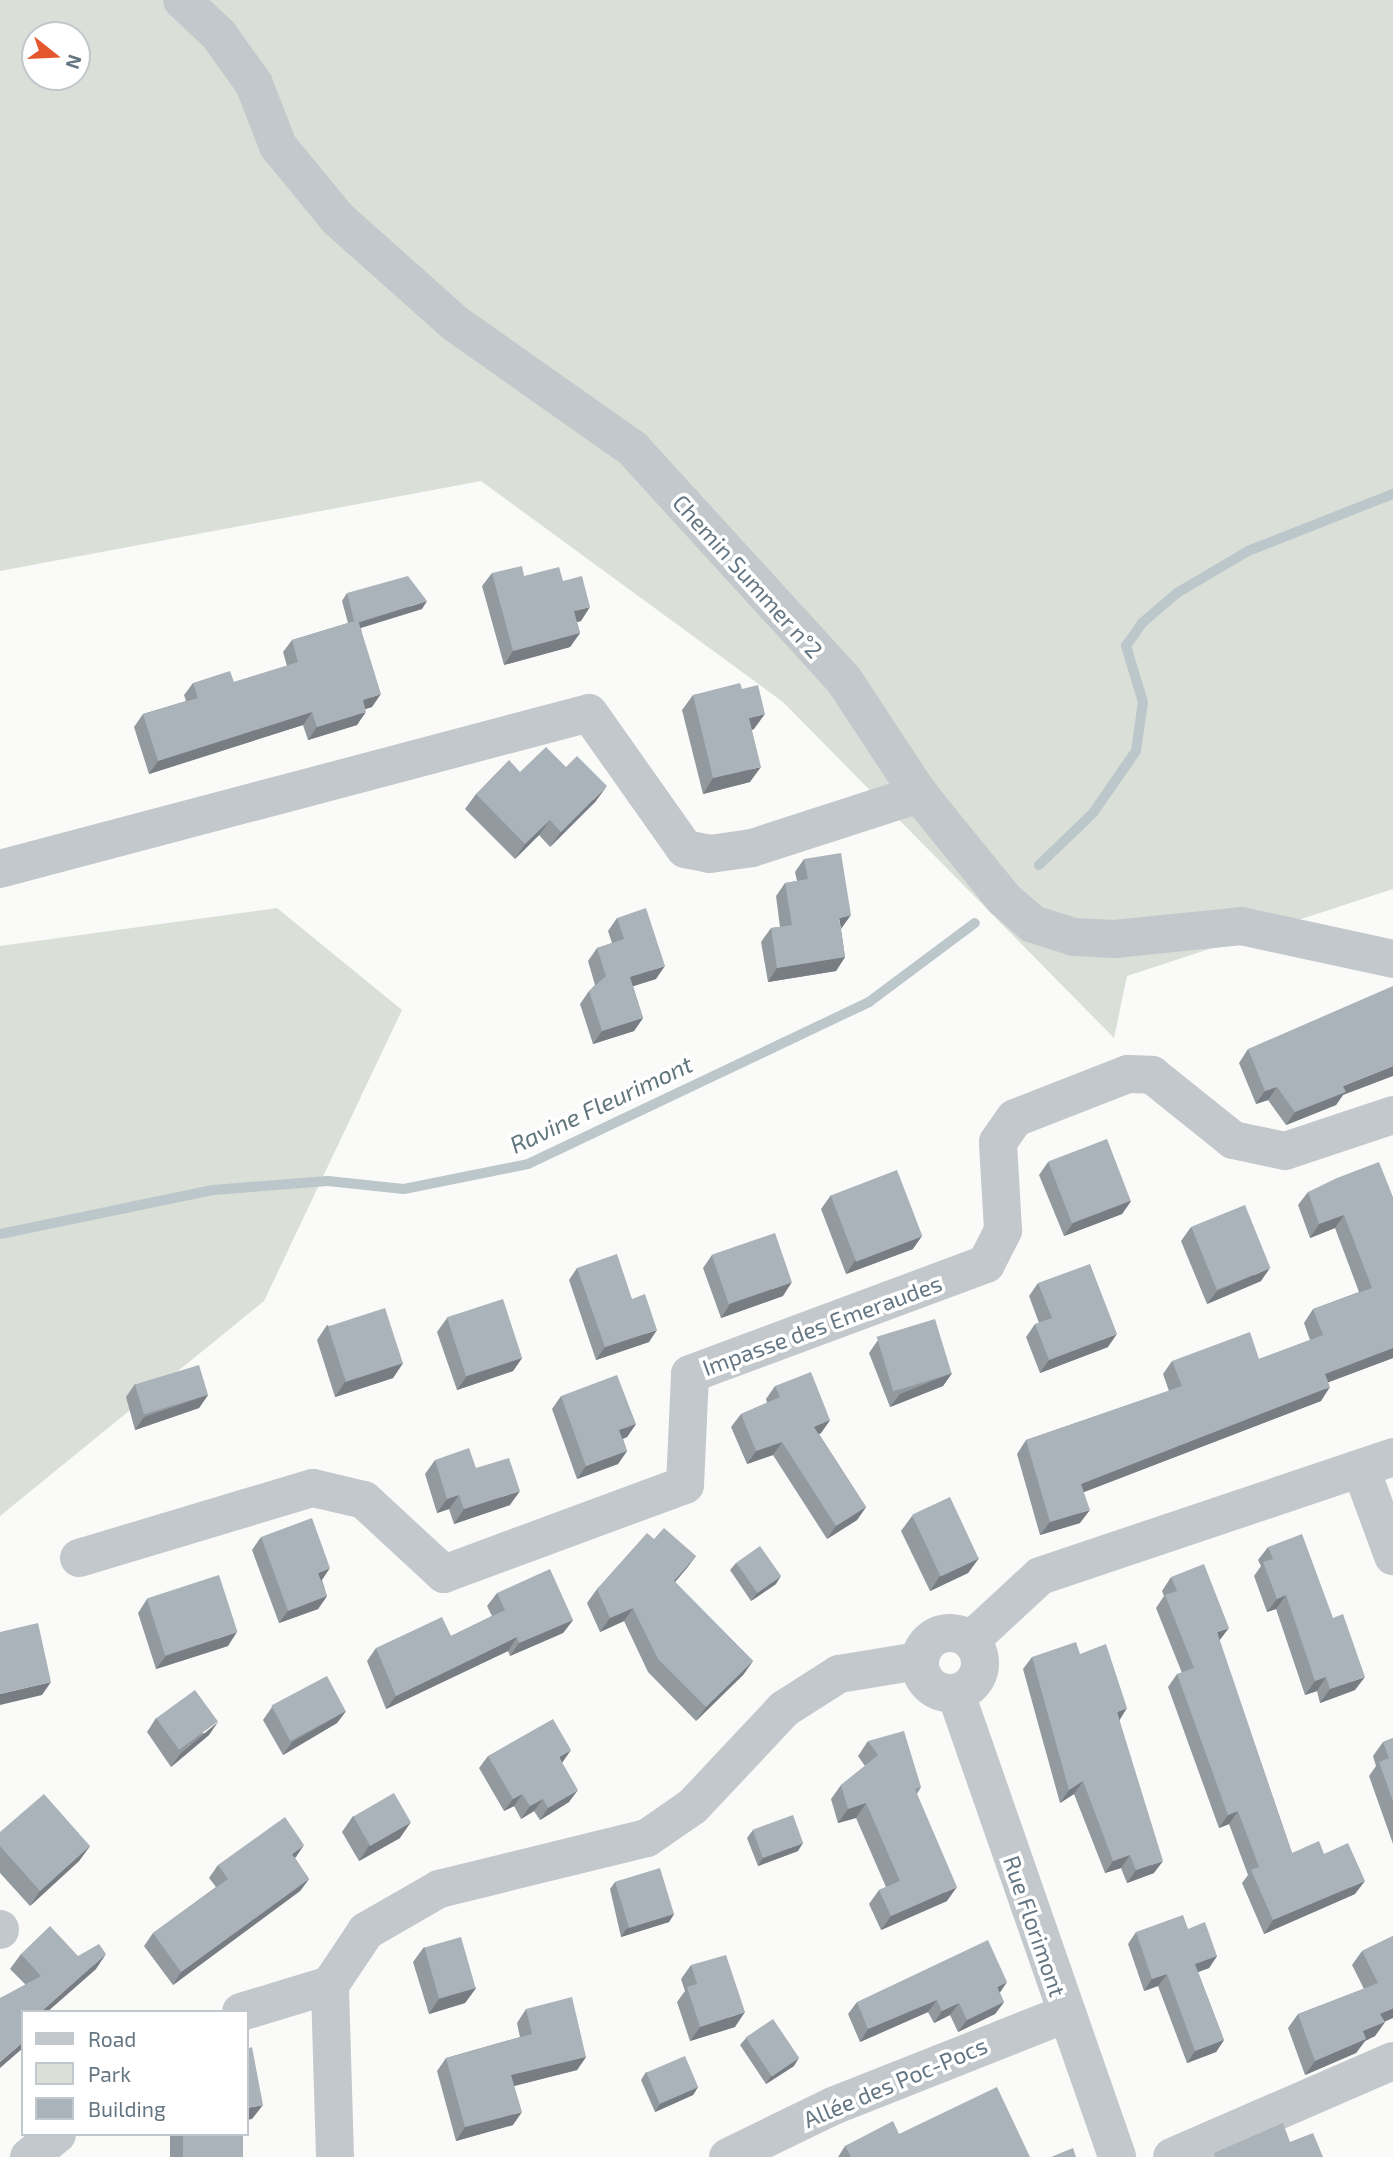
<!DOCTYPE html>
<meta charset="utf-8">
<style>
body{margin:0}
#map{position:relative;width:1393px;height:2157px;overflow:hidden;background:#fafaf8;font-family:"Exo 2",sans-serif}
div>[style]{position:absolute}
.green>*{inset:0;background:#dadfd7}
.stream>*{height:10px;margin:-5px;padding:0 5px;transform-origin:5px;border-radius:5px;background:#bbc7cb}
.minor>*{height:38px;margin:-19px;padding:0 19px;transform-origin:19px;border-radius:19px;background:#c3c8cc}
.minor>.ring{margin:-19px;padding:0;box-sizing:content-box;background:none;border:38px solid #c3c8cc;border-radius:50%}
.wall>*{inset:0;background:#929a9f;transform-origin:0 0}
.shaded-wall>*{inset:0;background:#777d82}
.building>*{inset:0;background:#aab3b9;transform-origin:0 0}
span{translate:-50% -50%;white-space:nowrap;text-align:center;line-height:1.15;-webkit-text-stroke:7px #fff;paint-order:stroke}
.street-label{font-size:23px;color:#657683}
.water-label{font-size:24px;color:#60757c;font-style:italic}
.legend{position:absolute;left:21px;top:2010px;width:228px;height:126px;box-sizing:border-box;background:#fff;border:2px solid #c1c8cd;margin:0;padding:9px 12px;list-style:none;font-size:21px;color:#657683}
.legend li{display:flex;align-items:center;gap:14px;height:35px}
.legend b{width:35px;border:2px solid #c1c8cd}
.north{position:absolute;left:21px;top:21px;width:70px;height:70px;box-sizing:border-box;background:#fff;border:2px solid #c1c8cd;border-radius:50%;rotate:108deg;font-size:19px;font-weight:700;line-height:28px;text-align:center;color:#657683}
.north::after{content:'';display:block;margin:auto;width:24px;height:32px;background:#e4572e;clip-path:polygon(50% 0,100% 100%,50% 72%,0 100%)}
</style>
<div id="map">
<div class="green">
<i style="clip-path:polygon(evenodd,0 0,1393px 0,1393px 889px,1127px 976px,1114px 1038px,783px 702px,481px 481px,0 571px,0 0,35px 35px,77px 35px,77px 77px,35px 77px,35px 35px)"></i>
<i style="clip-path:polygon(277px 908px,402px 1010px,264px 1301px,0 1516px,0 946px)"></i>
</div>
<div class="stream">
<i style="left:1039px;top:865px;width:75px;rotate:-43.9deg"></i>
<i style="left:1093px;top:813px;width:75px;rotate:-55.3deg"></i>
<i style="left:1136px;top:751px;width:49px;rotate:-81.9deg"></i>
<i style="left:1143px;top:702px;width:59px;rotate:-106.9deg"></i>
<i style="left:1126px;top:646px;width:28px;rotate:-55deg"></i>
<i style="left:1142px;top:623px;width:46px;rotate:-40.6deg"></i>
<i style="left:1177px;top:593px;width:82px;rotate:-30.6deg"></i>
<i style="left:1248px;top:551px;width:156px;rotate:-21.5deg"></i>
<i style="left:0;top:1234px;width:217px;rotate:-11.7deg"></i>
<i style="left:213px;top:1190px;width:115px;rotate:-4.5deg"></i>
<i style="left:328px;top:1181px;width:76px;rotate:6deg"></i>
<i style="left:404px;top:1189px;width:126px;rotate:-11.4deg"></i>
<i style="left:528px;top:1164px;width:378px;rotate:-25.4deg"></i>
<i style="left:869px;top:1002px;width:132px;rotate:-36.7deg"></i>
</div>
<div class="minor">
<i style="left:182px;top:0;width:51px;rotate:43.4deg"></i>
<i style="left:219px;top:35px;width:60px;rotate:54.5deg"></i>
<i style="left:254px;top:84px;width:66px;rotate:68.8deg"></i>
<i style="left:278px;top:146px;width:94px;rotate:50.6deg"></i>
<i style="left:338px;top:219px;width:158px;rotate:41.7deg"></i>
<i style="left:456px;top:324px;width:217px;rotate:35.2deg"></i>
<i style="left:633px;top:449px;width:313px;rotate:47.6deg"></i>
<i style="left:844px;top:680px;width:136px;rotate:56.7deg"></i>
<i style="left:919px;top:794px;width:135px;rotate:51deg"></i>
<i style="left:1004px;top:899px;width:38px;rotate:41deg"></i>
<i style="left:1033px;top:924px;width:43px;rotate:17.6deg"></i>
<i style="left:1074px;top:937px;width:40px;rotate:2.9deg"></i>
<i style="left:1114px;top:939px;width:128px;rotate:-5.8deg"></i>
<i style="left:1241px;top:926px;width:156px;rotate:12.2deg"></i>
<i style="left:0;top:869px;width:609px;rotate:-14.83deg"></i>
<i style="left:589px;top:713px;width:166px;rotate:54.8deg"></i>
<i style="left:685px;top:849px;width:25px;rotate:11deg"></i>
<i style="left:710px;top:854px;width:42px;rotate:-8.1deg"></i>
<i style="left:752px;top:848px;width:176px;rotate:-17.9deg"></i>
<i style="left:1361px;top:1469px;width:93px;rotate:69.8deg"></i>
<i style="left:79px;top:1558px;width:244px;rotate:-16.7deg"></i>
<i style="left:313px;top:1488px;width:52px;rotate:13.2deg"></i>
<i style="left:364px;top:1500px;width:109px;rotate:42.8deg"></i>
<i style="left:444px;top:1574px;width:257px;rotate:-20.3deg"></i>
<i style="left:685px;top:1485px;width:111px;rotate:-87.4deg"></i>
<i style="left:690px;top:1374px;width:316px;rotate:-20.4deg"></i>
<i style="left:986px;top:1264px;width:38px;rotate:-63deg"></i>
<i style="left:1003px;top:1230px;width:88px;rotate:-93.3deg"></i>
<i style="left:998px;top:1142px;width:29px;rotate:-55deg"></i>
<i style="left:1015px;top:1118px;width:121px;rotate:-21.3deg"></i>
<i style="left:1128px;top:1074px;width:24px;rotate:2deg"></i>
<i style="left:1152px;top:1075px;width:104px;rotate:38.7deg"></i>
<i style="left:1233px;top:1140px;width:53px;rotate:11.9deg"></i>
<i style="left:1285px;top:1151px;width:114px;rotate:-18.4deg"></i>
<i class="ring" style="left:920px;top:1633px;width:22px;height:22px"></i>
<i style="left:971px;top:1640px;width:94px;rotate:-42.8deg"></i>
<i style="left:1040px;top:1576px;width:373px;rotate:-18.6deg"></i>
<i style="left:956px;top:1694px;width:490px;rotate:70.8deg"></i>
<i style="left:0;top:1929px;width:1px;rotate:90deg"></i>
<i style="left:241px;top:2012px;width:93px;rotate:-16.9deg"></i>
<i style="left:29px;top:2157px;width:36px;rotate:-39deg"></i>
<i style="left:335px;top:2157px;width:172px;rotate:-91.7deg"></i>
<i style="left:330px;top:1985px;width:65px;rotate:-56.3deg"></i>
<i style="left:366px;top:1931px;width:84px;rotate:-29.9deg"></i>
<i style="left:439px;top:1889px;width:214px;rotate:-13.8deg"></i>
<i style="left:647px;top:1838px;width:56px;rotate:-34.8deg"></i>
<i style="left:693px;top:1806px;width:133px;rotate:-46.8deg"></i>
<i style="left:784px;top:1709px;width:65px;rotate:-32.5deg"></i>
<i style="left:839px;top:1674px;width:80px;rotate:-9.3deg"></i>
<i style="left:728px;top:2157px;width:117px;rotate:-25.9deg"></i>
<i style="left:833px;top:2106px;width:250px;rotate:-21.6deg"></i>
<i style="left:1172px;top:2157px;width:241px;rotate:-23.5deg"></i>
</div>
<div class="wall">
<i style="clip-path:polygon(492px 573px,563px 581px,581px 621px,577px 622px,580px 633px,570px 647px,504px 665px,482px 586px)"></i>
<i style="clip-path:polygon(347px 593px,422px 609px,361px 628px,372px 707px,365px 709px,357px 725px,308px 740px,303px 725px,149px 774px,134px 727px,143px 714px,186px 701px,184px 695px,193px 683px,234px 682px,287px 666px,283px 652px,292px 640px,348px 623px,342px 601px)"></i>
<i style="clip-path:polygon(742px 689px,754px 729px,752px 730px,750px 782px,703px 794px,682px 710px,693px 695px)"></i>
<i style="clip-path:polygon(520px 772px,596px 801px,550px 847px,539px 835px,515px 859px,465px 809px,476px 794px)"></i>
<i style="clip-path:polygon(804px 859px,841px 929px,845px 957px,836px 971px,768px 982px,761px 942px,771px 928px,780px 927px,776px 896px,785px 883px,797px 881px,795px 872px)"></i>
<i style="clip-path:polygon(617px 918px,656px 979px,633px 986px,643px 1018px,634px 1031px,593px 1044px,580px 1004px,589px 991px,595px 985px,588px 961px,597px 948px,612px 943px,608px 931px)"></i>
<i style="clip-path:polygon(1248px 1049px,1343px 1095px,1336px 1105px,1286px 1125px,1268px 1100px,1256px 1104px,1239px 1063px)"></i>
<i style="clip-path:polygon(1048px 1162px,1131px 1201px,1122px 1214px,1064px 1236px,1039px 1175px)"></i>
<i style="clip-path:polygon(1308px 1192px,1393px 1197px,1393px 1358px,1328px 1382px,1321px 1401px,1084px 1492px,1080px 1523px,1040px 1535px,1017px 1454px,1026px 1440px,1169px 1391px,1163px 1374px,1172px 1361px,1259px 1359px,1310px 1340px,1304px 1323px,1313px 1309px,1359px 1292px,1335px 1228px,1310px 1238px,1298px 1205px)"></i>
<i style="clip-path:polygon(831px 1195px,913px 1249px,846px 1274px,821px 1209px)"></i>
<i style="clip-path:polygon(1191px 1227px,1261px 1281px,1207px 1304px,1181px 1241px)"></i>
<i style="clip-path:polygon(712px 1255px,783px 1296px,721px 1318px,703px 1268px)"></i>
<i style="clip-path:polygon(577px 1268px,632px 1299px,649px 1342px,596px 1360px,569px 1280px)"></i>
<i style="clip-path:polygon(1038px 1283px,1108px 1347px,1040px 1373px,1026px 1337px,1035px 1324px,1039px 1323px,1029px 1296px)"></i>
<i style="clip-path:polygon(447px 1318px,522px 1358px,513px 1371px,457px 1390px,437px 1332px)"></i>
<i style="clip-path:polygon(327px 1325px,403px 1363px,393px 1378px,335px 1397px,317px 1340px)"></i>
<i style="clip-path:polygon(878px 1340px,952px 1373px,943px 1386px,890px 1407px,869px 1353px)"></i>
<i style="clip-path:polygon(135px 1384px,208px 1395px,199px 1408px,135px 1430px,126px 1397px)"></i>
<i style="clip-path:polygon(775px 1386px,830px 1420px,821px 1433px,819px 1434px,866px 1507px,857px 1520px,827px 1539px,773px 1455px,747px 1464px,731px 1427px,741px 1414px,767px 1403px,766px 1399px)"></i>
<i style="clip-path:polygon(561px 1396px,636px 1424px,627px 1437px,623px 1439px,627px 1451px,618px 1464px,577px 1479px,552px 1409px)"></i>
<i style="clip-path:polygon(435px 1460px,476px 1468px,510px 1505px,454px 1524px,449px 1509px,437px 1513px,425px 1474px)"></i>
<i style="clip-path:polygon(912px 1516px,979px 1558px,968px 1573px,930px 1591px,901px 1531px)"></i>
<i style="clip-path:polygon(261px 1537px,322px 1580px,327px 1596px,318px 1609px,279px 1623px,252px 1550px)"></i>
<i style="clip-path:polygon(654px 1539px,696px 1556px,686px 1569px,675px 1582px,753px 1661px,743px 1675px,696px 1721px,648px 1672px,624px 1621px,600px 1632px,587px 1603px,597px 1589px)"></i>
<i style="clip-path:polygon(1268px 1547px,1355px 1690px,1320px 1703px,1317px 1691px,1305px 1695px,1276px 1609px,1267px 1612px,1254px 1576px,1261px 1566px,1258px 1560px)"></i>
<i style="clip-path:polygon(736px 1563px,776px 1584px,751px 1601px,730px 1570px)"></i>
<i style="clip-path:polygon(1171px 1577px,1219px 1641px,1292px 1853px,1324px 1854px,1355px 1894px,1264px 1934px,1242px 1883px,1248px 1875px,1229px 1824px,1219px 1828px,1168px 1687px,1177px 1674px,1182px 1673px,1156px 1608px,1164px 1596px,1162px 1591px)"></i>
<i style="clip-path:polygon(497px 1593px,573px 1620px,563px 1633px,510px 1656px,508px 1651px,386px 1709px,367px 1661px,376px 1648px,451px 1636px,492px 1616px,487px 1606px)"></i>
<i style="clip-path:polygon(147px 1599px,228px 1646px,156px 1669px,138px 1613px)"></i>
<i style="clip-path:polygon(1080px 1654px,1119px 1720px,1154px 1873px,1127px 1883px,1121px 1868px,1105px 1873px,1074px 1794px,1060px 1803px,1023px 1669px,1032px 1657px)"></i>
<i style="clip-path:polygon(272px 1707px,346px 1711px,337px 1723px,283px 1755px,263px 1720px)"></i>
<i style="clip-path:polygon(156px 1718px,209px 1735px,171px 1767px,147px 1732px)"></i>
<i style="clip-path:polygon(1393px 1738px,1393px 1844px,1369px 1776px,1376px 1766px,1373px 1756px,1383px 1742px)"></i>
<i style="clip-path:polygon(868px 1741px,921px 1787px,917px 1794px,947px 1901px,881px 1930px,869px 1904px,879px 1890px,886px 1887px,856px 1818px,838px 1823px,831px 1799px,841px 1785px,865px 1766px,858px 1756px)"></i>
<i style="clip-path:polygon(488px 1756px,562px 1762px,569px 1802px,540px 1820px,534px 1811px,521px 1819px,514px 1806px,504px 1811px,479px 1768px)"></i>
<i style="clip-path:polygon(353px 1816px,400px 1838px,359px 1861px,342px 1832px)"></i>
<i style="clip-path:polygon(753px 1830px,798px 1851px,758px 1866px,747px 1838px)"></i>
<i style="clip-path:polygon(0 1832px,90px 1846px,79px 1861px,30px 1906px,0 1873px)"></i>
<i style="clip-path:polygon(295px 1858px,309px 1879px,300px 1891px,173px 1985px,144px 1946px,153px 1933px,216px 1887px,209px 1878px,218px 1865px)"></i>
<i style="clip-path:polygon(615px 1882px,674px 1914px,669px 1922px,621px 1937px,610px 1889px)"></i>
<i style="clip-path:polygon(1188px 1929px,1217px 1956px,1209px 1968px,1198px 1972px,1224px 2040px,1216px 2052px,1187px 2063px,1158px 1986px,1144px 1991px,1128px 1944px,1136px 1932px)"></i>
<i style="clip-path:polygon(1393px 1936px,1385px 2022px,1375px 2036px,1365px 2041px,1356px 2053px,1305px 2075px,1288px 2028px,1298px 2014px,1364px 1989px,1352px 1965px,1362px 1951px)"></i>
<i style="clip-path:polygon(424px 1947px,476px 1988px,465px 2003px,429px 2014px,413px 1962px)"></i>
<i style="clip-path:polygon(21px 1954px,78px 1956px,96px 1969px,47px 2012px,23px 2012px,25px 1984px,10px 1969px)"></i>
<i style="clip-path:polygon(691px 1965px,735px 2027px,690px 2041px,677px 2002px,685px 1991px,681px 1979px)"></i>
<i style="clip-path:polygon(1000px 1993px,1004px 2002px,995px 2014px,958px 2032px,950px 2015px,934px 2023px,928px 2012px,860px 2042px,848px 2014px,857px 2002px)"></i>
<i style="clip-path:polygon(526px 2009px,586px 2057px,577px 2070px,514px 2086px,513px 2125px,456px 2141px,437px 2071px,446px 2058px,520px 2037px,517px 2023px)"></i>
<i style="clip-path:polygon(746px 2038px,794px 2066px,766px 2084px,740px 2045px)"></i>
<i style="clip-path:polygon(646px 2072px,698px 2087px,693px 2095px,655px 2112px,641px 2080px)"></i>
<i style="left:170px;top:2134px;width:73px;height:23px"></i>
<i style="clip-path:polygon(899px 2134px,1030px 2157px,838px 2157px,845px 2146px)"></i>
</div>
<div class="shaded-wall">
<i style="clip-path:polygon(427px 601px,422px 609px,350px 631px,355px 624px)"></i>
<i style="clip-path:polygon(590px 607px,581px 621px,565px 625px,574px 611px)"></i>
<i style="clip-path:polygon(580px 633px,570px 647px,504px 665px,513px 651px)"></i>
<i style="clip-path:polygon(381px 694px,372px 707px,354px 713px,363px 700px)"></i>
<i style="clip-path:polygon(312px 712px,303px 725px,149px 774px,158px 761px)"></i>
<i style="clip-path:polygon(366px 712px,357px 725px,308px 740px,317px 727px)"></i>
<i style="clip-path:polygon(765px 714px,754px 729px,738px 733px,749px 718px)"></i>
<i style="clip-path:polygon(761px 767px,750px 782px,703px 794px,713px 778px)"></i>
<i style="clip-path:polygon(607px 786px,596px 801px,550px 847px,561px 832px)"></i>
<i style="clip-path:polygon(550px 820px,539px 835px,515px 859px,525px 844px)"></i>
<i style="clip-path:polygon(851px 915px,841px 929px,839px 918px)"></i>
<i style="clip-path:polygon(845px 957px,836px 971px,768px 982px,777px 968px)"></i>
<i style="clip-path:polygon(665px 966px,656px 979px,621px 990px,630px 977px)"></i>
<i style="clip-path:polygon(643px 1018px,634px 1031px,593px 1044px,602px 1031px)"></i>
<i style="clip-path:polygon(1393px 1066px,1393px 1076px,1343px 1095px,1336px 1105px,1286px 1125px,1295px 1112px,1343px 1086px)"></i>
<i style="clip-path:polygon(1277px 1087px,1268px 1100px,1256px 1104px,1265px 1091px)"></i>
<i style="clip-path:polygon(1131px 1201px,1122px 1214px,1064px 1236px,1073px 1223px)"></i>
<i style="clip-path:polygon(1344px 1215px,1335px 1228px,1310px 1238px,1319px 1224px)"></i>
<i style="clip-path:polygon(922px 1236px,913px 1249px,846px 1274px,855px 1261px)"></i>
<i style="clip-path:polygon(1270px 1268px,1261px 1281px,1207px 1304px,1217px 1291px)"></i>
<i style="clip-path:polygon(792px 1282px,783px 1296px,721px 1318px,730px 1304px)"></i>
<i style="clip-path:polygon(657px 1330px,649px 1342px,596px 1360px,605px 1347px)"></i>
<i style="clip-path:polygon(1117px 1334px,1108px 1347px,1040px 1373px,1049px 1360px)"></i>
<i style="clip-path:polygon(1393px 1348px,1393px 1358px,1316px 1387px,1325px 1374px)"></i>
<i style="clip-path:polygon(522px 1358px,513px 1371px,457px 1390px,467px 1376px)"></i>
<i style="clip-path:polygon(403px 1363px,393px 1378px,335px 1397px,345px 1382px)"></i>
<i style="clip-path:polygon(952px 1373px,943px 1386px,890px 1407px,900px 1394px)"></i>
<i style="clip-path:polygon(1330px 1387px,1321px 1401px,1071px 1497px,1081px 1484px)"></i>
<i style="clip-path:polygon(208px 1395px,199px 1408px,135px 1430px,144px 1417px)"></i>
<i style="clip-path:polygon(830px 1420px,821px 1433px,805px 1440px,814px 1427px)"></i>
<i style="clip-path:polygon(636px 1424px,627px 1437px,610px 1443px,619px 1430px)"></i>
<i style="clip-path:polygon(782px 1442px,773px 1455px,747px 1464px,756px 1451px)"></i>
<i style="clip-path:polygon(627px 1451px,618px 1464px,577px 1479px,586px 1466px)"></i>
<i style="clip-path:polygon(520px 1491px,510px 1505px,454px 1524px,464px 1509px)"></i>
<i style="clip-path:polygon(459px 1495px,449px 1509px,437px 1513px,447px 1499px)"></i>
<i style="clip-path:polygon(866px 1507px,857px 1520px,827px 1539px,836px 1526px)"></i>
<i style="clip-path:polygon(1090px 1510px,1080px 1523px,1040px 1535px,1050px 1522px)"></i>
<i style="clip-path:polygon(696px 1556px,686px 1569px,664px 1595px,674px 1581px)"></i>
<i style="clip-path:polygon(979px 1558px,968px 1573px,930px 1591px,940px 1576px)"></i>
<i style="clip-path:polygon(330px 1568px,322px 1580px,309px 1585px,318px 1573px)"></i>
<i style="clip-path:polygon(781px 1576px,776px 1584px,751px 1601px,757px 1593px)"></i>
<i style="clip-path:polygon(1286px 1595px,1276px 1609px,1267px 1612px,1277px 1599px)"></i>
<i style="clip-path:polygon(327px 1596px,318px 1609px,279px 1623px,288px 1611px)"></i>
<i style="clip-path:polygon(633px 1608px,624px 1621px,600px 1632px,610px 1618px)"></i>
<i style="clip-path:polygon(573px 1620px,563px 1633px,510px 1656px,519px 1643px)"></i>
<i style="clip-path:polygon(1229px 1628px,1219px 1641px,1217px 1632px)"></i>
<i style="clip-path:polygon(237px 1632px,228px 1646px,156px 1669px,166px 1656px)"></i>
<i style="clip-path:polygon(517px 1637px,508px 1651px,386px 1709px,396px 1696px)"></i>
<i style="clip-path:polygon(753px 1661px,743px 1675px,696px 1721px,706px 1707px)"></i>
<i style="clip-path:polygon(1326px 1677px,1317px 1691px,1305px 1695px,1315px 1681px)"></i>
<i style="clip-path:polygon(1365px 1677px,1355px 1690px,1320px 1703px,1330px 1689px)"></i>
<i style="clip-path:polygon(51px 1682px,42px 1695px,0 1705px,0 1694px)"></i>
<i style="clip-path:polygon(1127px 1708px,1119px 1721px,1117px 1712px)"></i>
<i style="clip-path:polygon(346px 1711px,337px 1723px,283px 1755px,292px 1742px)"></i>
<i style="clip-path:polygon(218px 1722px,209px 1735px,171px 1767px,180px 1754px)"></i>
<i style="clip-path:polygon(571px 1750px,562px 1763px,559px 1757px)"></i>
<i style="clip-path:polygon(1083px 1781px,1074px 1794px,1060px 1803px,1069px 1790px)"></i>
<i style="clip-path:polygon(578px 1790px,569px 1802px,540px 1820px,548px 1808px)"></i>
<i style="clip-path:polygon(522px 1794px,514px 1806px,504px 1811px,513px 1799px)"></i>
<i style="clip-path:polygon(543px 1799px,534px 1811px,521px 1819px,530px 1806px)"></i>
<i style="clip-path:polygon(866px 1803px,856px 1818px,838px 1823px,848px 1809px)"></i>
<i style="clip-path:polygon(1238px 1811px,1229px 1824px,1219px 1828px,1228px 1815px)"></i>
<i style="clip-path:polygon(411px 1822px,400px 1838px,359px 1861px,369px 1846px)"></i>
<i style="clip-path:polygon(803px 1843px,798px 1851px,758px 1866px,763px 1858px)"></i>
<i style="clip-path:polygon(304px 1845px,296px 1857px,283px 1867px,292px 1854px)"></i>
<i style="clip-path:polygon(90px 1846px,79px 1861px,30px 1906px,40px 1891px)"></i>
<i style="clip-path:polygon(1130px 1855px,1121px 1868px,1105px 1873px,1113px 1861px)"></i>
<i style="clip-path:polygon(1163px 1861px,1154px 1873px,1127px 1883px,1136px 1870px)"></i>
<i style="clip-path:polygon(309px 1879px,300px 1891px,173px 1985px,181px 1972px)"></i>
<i style="clip-path:polygon(1365px 1881px,1355px 1894px,1264px 1934px,1273px 1920px)"></i>
<i style="clip-path:polygon(957px 1887px,947px 1901px,881px 1930px,891px 1916px)"></i>
<i style="clip-path:polygon(674px 1914px,669px 1922px,621px 1937px,626px 1929px)"></i>
<i style="clip-path:polygon(106px 1954px,96px 1969px,47px 2012px,41px 2012px)"></i>
<i style="clip-path:polygon(1217px 1956px,1209px 1968px,1187px 1976px,1195px 1964px)"></i>
<i style="clip-path:polygon(1167px 1974px,1158px 1986px,1144px 1991px,1152px 1979px)"></i>
<i style="clip-path:polygon(1007px 1982px,999px 1994px,997px 1987px)"></i>
<i style="clip-path:polygon(476px 1988px,465px 2003px,429px 2014px,439px 1999px)"></i>
<i style="clip-path:polygon(937px 2000px,928px 2012px,860px 2042px,868px 2029px)"></i>
<i style="clip-path:polygon(1004px 2002px,995px 2014px,958px 2032px,967px 2020px)"></i>
<i style="clip-path:polygon(959px 2003px,950px 2015px,934px 2023px,942px 2011px)"></i>
<i style="clip-path:polygon(1393px 2008px,1393px 2018px,1373px 2027px,1385px 2022px,1375px 2036px,1365px 2041px,1356px 2053px,1305px 2075px,1315px 2061px,1363px 2031px,1380px 2014px)"></i>
<i style="clip-path:polygon(745px 2012px,735px 2027px,690px 2041px,700px 2027px)"></i>
<i style="clip-path:polygon(1224px 2040px,1216px 2052px,1187px 2063px,1195px 2051px)"></i>
<i style="clip-path:polygon(23px 2042px,23px 2048px,0 2068px,0 2062px)"></i>
<i style="clip-path:polygon(586px 2057px,577px 2070px,502px 2089px,511px 2075px)"></i>
<i style="clip-path:polygon(799px 2058px,794px 2066px,766px 2084px,771px 2076px)"></i>
<i style="clip-path:polygon(698px 2087px,693px 2095px,655px 2112px,660px 2104px)"></i>
<i style="clip-path:polygon(263px 2105px,252px 2119px,247px 2120px,247px 2108px)"></i>
<i style="clip-path:polygon(522px 2112px,513px 2125px,456px 2141px,465px 2127px)"></i>
</div>
<div class="building">
<i style="clip-path:polygon(522px 566px,524px 576px,559px 567px,563px 581px,582px 576px,590px 607px,574px 611px,580px 633px,513px 651px,492px 573px)"></i>
<i style="clip-path:polygon(408px 576px,427px 601px,359px 622px,358px 620px,354px 621px,347px 593px)"></i>
<i style="clip-path:polygon(358px 620px,381px 694px,363px 700px,366px 712px,317px 727px,312px 712px,158px 761px,143px 714px,198px 698px,193px 683px,230px 671px,234px 682px,298px 662px,292px 640px)"></i>
<i style="clip-path:polygon(740px 683px,742px 689px,758px 685px,765px 714px,749px 718px,761px 767px,713px 778px,693px 695px)"></i>
<i style="clip-path:polygon(546px 747px,566px 767px,577px 756px,607px 786px,561px 832px,550px 820px,525px 844px,476px 794px,509px 760px,520px 772px)"></i>
<i style="clip-path:polygon(841px 853px,851px 915px,839px 918px,845px 957px,777px 968px,771px 928px,792px 925px,785px 883px,808px 879px,804px 859px)"></i>
<i style="clip-path:polygon(646px 908px,665px 966px,630px 977px,643px 1018px,602px 1031px,589px 991px,606px 976px,597px 948px,624px 939px,617px 918px)"></i>
<i style="clip-path:polygon(1393px 986px,1393px 1066px,1343px 1086px,1346px 1092px,1295px 1112px,1277px 1087px,1265px 1091px,1248px 1049px)"></i>
<i style="left:1107px;top:1139px;width:66px;height:63px;rotate:69deg"></i>
<i style="clip-path:polygon(1379px 1162px,1393px 1197px,1393px 1348px,1325px 1374px,1330px 1387px,1081px 1484px,1090px 1510px,1050px 1522px,1026px 1440px,1182px 1386px,1172px 1361px,1250px 1332px,1259px 1359px,1323px 1335px,1313px 1309px,1372px 1288px,1344px 1215px,1319px 1224px,1308px 1192px,1337px 1178px)"></i>
<i style="left:897px;top:1170px;width:71px;height:71px;rotate:69deg"></i>
<i style="left:1245px;top:1205px;width:68px;height:58px;rotate:68deg"></i>
<i style="left:775px;top:1233px;width:52px;height:67px;rotate:71deg"></i>
<i style="clip-path:polygon(617px 1254px,632px 1299px,645px 1294px,657px 1330px,605px 1347px,577px 1268px)"></i>
<i style="clip-path:polygon(1090px 1264px,1117px 1334px,1049px 1360px,1035px 1324px,1052px 1318px,1038px 1283px)"></i>
<i style="left:503px;top:1299px;width:62px;height:59px;rotate:72deg"></i>
<i style="left:385px;top:1308px;width:58px;height:60px;rotate:72deg"></i>
<i style="left:935px;top:1319px;width:57px;height:61px;rotate:73deg"></i>
<i style="left:199px;top:1365px;width:31px;height:67px;rotate:73deg"></i>
<i style="clip-path:polygon(811px 1372px,830px 1420px,814px 1427px,866px 1507px,836px 1526px,782px 1442px,756px 1451px,741px 1414px,780px 1397px,775px 1386px)"></i>
<i style="clip-path:polygon(617px 1375px,636px 1424px,619px 1430px,627px 1451px,586px 1466px,561px 1396px)"></i>
<i style="clip-path:polygon(469px 1448px,476px 1468px,509px 1458px,520px 1491px,464px 1509px,459px 1495px,447px 1499px,435px 1460px)"></i>
<i style="left:950px;top:1497px;width:68px;height:42px;rotate:65deg"></i>
<i style="clip-path:polygon(312px 1518px,330px 1568px,318px 1573px,327px 1596px,288px 1611px,261px 1537px)"></i>
<i style="clip-path:polygon(664px 1528px,696px 1556px,674px 1581px,753px 1661px,706px 1707px,658px 1659px,633px 1608px,610px 1618px,597px 1589px,647px 1533px,654px 1539px)"></i>
<i style="clip-path:polygon(1302px 1534px,1333px 1618px,1343px 1614px,1365px 1677px,1330px 1689px,1326px 1677px,1315px 1681px,1286px 1595px,1277px 1599px,1263px 1562px,1273px 1559px,1268px 1547px)"></i>
<i style="left:760px;top:1546px;width:37px;height:29px;rotate:55deg"></i>
<i style="clip-path:polygon(1204px 1564px,1229px 1628px,1217px 1632px,1292px 1853px,1319px 1841px,1324px 1854px,1348px 1843px,1365px 1881px,1273px 1920px,1251px 1870px,1259px 1867px,1238px 1811px,1228px 1815px,1177px 1674px,1194px 1668px,1165px 1595px,1177px 1591px,1171px 1577px)"></i>
<i style="clip-path:polygon(550px 1569px,573px 1620px,519px 1643px,517px 1637px,396px 1696px,376px 1648px,442px 1617px,451px 1636px,505px 1610px,497px 1593px)"></i>
<i style="left:219px;top:1575px;width:60px;height:76px;rotate:72deg"></i>
<i style="clip-path:polygon(38px 1623px,51px 1682px,0 1694px,0 1632px)"></i>
<i style="clip-path:polygon(1076px 1642px,1080px 1654px,1106px 1644px,1127px 1708px,1117px 1712px,1163px 1861px,1136px 1870px,1130px 1855px,1113px 1861px,1083px 1781px,1069px 1790px,1032px 1657px)"></i>
<i style="left:327px;top:1676px;width:40px;height:63px;rotate:62deg"></i>
<i style="left:195px;top:1690px;width:39px;height:48px;rotate:54deg"></i>
<i style="clip-path:polygon(553px 1719px,571px 1750px,559px 1757px,578px 1790px,548px 1808px,543px 1799px,530px 1806px,522px 1794px,513px 1799px,488px 1756px)"></i>
<i style="clip-path:polygon(904px 1731px,921px 1787px,915px 1789px,957px 1887px,891px 1916px,879px 1890px,900px 1881px,866px 1803px,848px 1809px,841px 1785px,878px 1755px,868px 1741px)"></i>
<i style="clip-path:polygon(1393px 1738px,1393px 1801px,1379px 1762px,1389px 1758px,1383px 1742px)"></i>
<i style="left:394px;top:1793px;width:34px;height:47px;rotate:60deg"></i>
<i style="clip-path:polygon(44px 1794px,90px 1846px,40px 1891px,0 1846px,0 1832px)"></i>
<i style="left:793px;top:1815px;width:30px;height:43px;rotate:70deg"></i>
<i style="clip-path:polygon(285px 1817px,304px 1845px,292px 1854px,309px 1879px,181px 1972px,153px 1933px,228px 1879px,218px 1865px)"></i>
<i style="left:660px;top:1868px;width:48px;height:47px;rotate:73deg"></i>
<i style="clip-path:polygon(1183px 1915px,1188px 1929px,1205px 1922px,1217px 1956px,1195px 1964px,1224px 2040px,1195px 2051px,1167px 1974px,1152px 1979px,1136px 1932px)"></i>
<i style="clip-path:polygon(50px 1926px,78px 1956px,99px 1944px,106px 1954px,41px 2012px,23px 2012px,23px 2042px,0 2062px,0 1998px,41px 1976px,21px 1954px)"></i>
<i style="clip-path:polygon(1393px 1936px,1393px 2008px,1380px 2014px,1385px 2022px,1363px 2031px,1366px 2039px,1315px 2061px,1298px 2014px,1378px 1983px,1362px 1951px)"></i>
<i style="left:461px;top:1937px;width:53px;height:38px;rotate:74deg"></i>
<i style="clip-path:polygon(988px 1940px,1007px 1982px,997px 1987px,1004px 2002px,967px 2020px,959px 2003px,942px 2011px,937px 2000px,868px 2029px,857px 2002px)"></i>
<i style="clip-path:polygon(726px 1955px,745px 2012px,700px 2027px,687px 1987px,697px 1984px,691px 1965px)"></i>
<i style="clip-path:polygon(572px 1997px,586px 2057px,511px 2075px,522px 2112px,465px 2127px,446px 2058px,532px 2034px,526px 2009px)"></i>
<i style="left:773px;top:2019px;width:47px;height:33px;rotate:56deg"></i>
<i style="clip-path:polygon(252px 2047px,263px 2105px,247px 2108px,247px 2049px)"></i>
<i style="left:685px;top:2056px;width:34px;height:42px;rotate:67deg"></i>
<i style="clip-path:polygon(997px 2087px,1030px 2157px,851px 2157px,845px 2146px,893px 2121px,899px 2134px)"></i>
<i style="clip-path:polygon(1283px 2123px,1290px 2142px,1313px 2133px,1323px 2157px,1215px 2157px,1214px 2153px)"></i>
<i style="left:183px;top:2134px;width:60px;height:23px"></i>
<i style="clip-path:polygon(1073px 2148px,1076px 2157px,1051px 2157px)"></i>
</div>
<div class="street-label">
<span style="left:748px;top:576px;rotate:48deg">Chemin Summer n°2</span>
<span style="left:822px;top:1325px;rotate:-20deg">Impasse des Emeraudes</span>
<span style="left:1035px;top:1926px;rotate:71deg">Rue Florimont</span>
<span style="left:895px;top:2082px;rotate:-23deg">Allée des Poc-Pocs</span>
</div>
<div class="water-label">
<span style="left:601px;top:1104px;rotate:-25deg">Ravine Fleurimont</span>
</div>
<ul class="legend">
<li><b style="height:9px;background:#c3c8cc"></b>Road</li>
<li><b style="height:19px;background:#dadfd7"></b>Park</li>
<li><b style="height:19px;background:#aab3b9"></b>Building</li>
</ul>
<div class="north">N</div>
</div>
